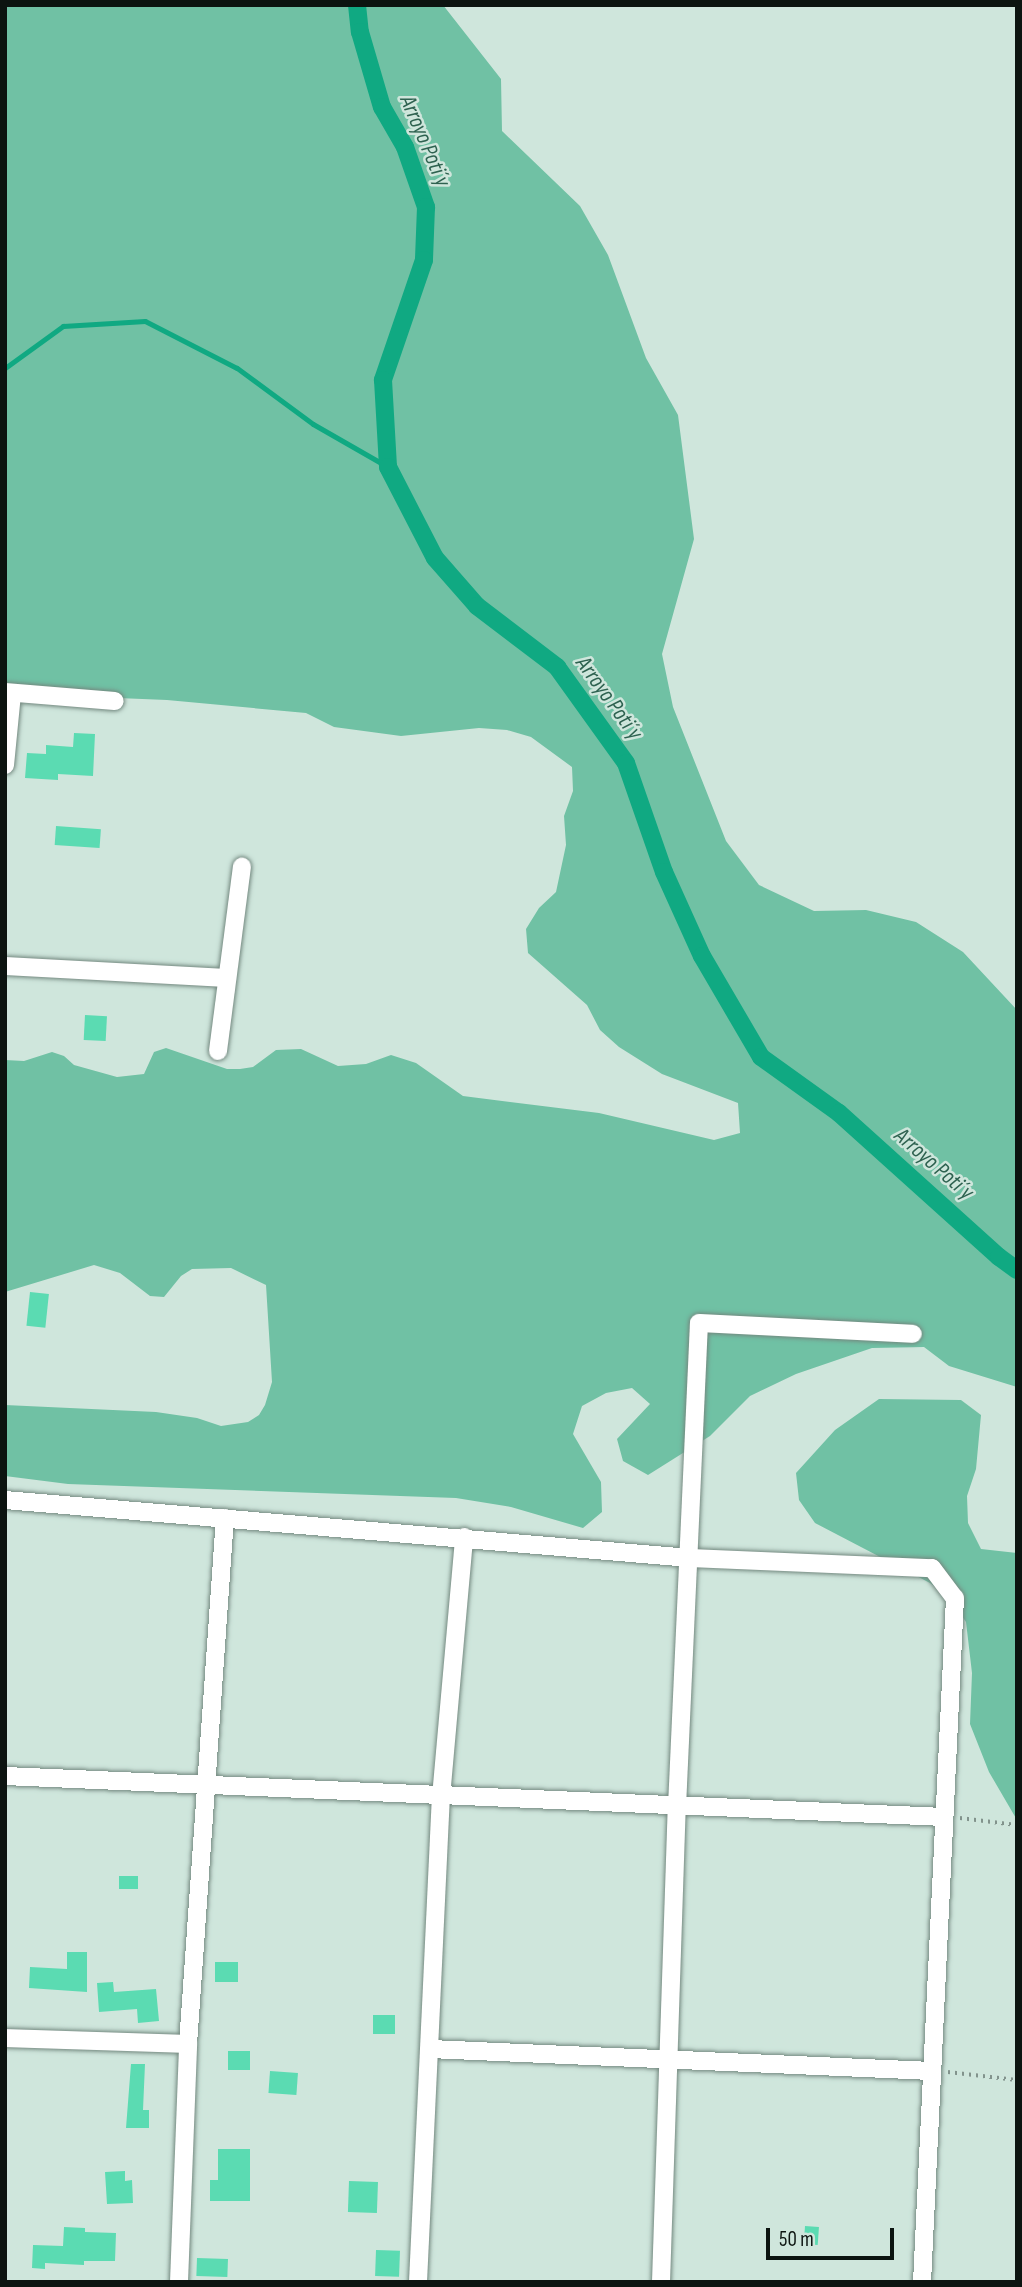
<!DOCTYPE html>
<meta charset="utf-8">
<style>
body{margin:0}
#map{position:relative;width:1022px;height:2287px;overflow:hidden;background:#cfe6dc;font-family:"Sofia Sans Condensed",sans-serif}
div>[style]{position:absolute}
.green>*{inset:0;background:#70c1a4}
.stream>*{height:5px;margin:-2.5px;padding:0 2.5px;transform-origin:2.5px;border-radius:2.5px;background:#10a982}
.canal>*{height:18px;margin:-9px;padding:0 9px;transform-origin:9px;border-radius:9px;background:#10a982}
.building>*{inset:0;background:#5bdbb2;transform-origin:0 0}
.path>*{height:3.5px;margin-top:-1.75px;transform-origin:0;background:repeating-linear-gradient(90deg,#82938c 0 2px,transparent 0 7px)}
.roads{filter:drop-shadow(0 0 2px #748980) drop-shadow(0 0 2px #748980)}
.minor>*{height:18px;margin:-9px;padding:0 9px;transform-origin:9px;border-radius:9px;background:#fff}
span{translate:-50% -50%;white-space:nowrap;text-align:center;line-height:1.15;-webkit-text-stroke:5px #cfe6dc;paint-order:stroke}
.water-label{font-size:23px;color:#2e6250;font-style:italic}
.frame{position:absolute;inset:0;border:7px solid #0c1410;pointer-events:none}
.scale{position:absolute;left:766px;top:2228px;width:128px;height:32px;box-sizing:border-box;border:4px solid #0c1410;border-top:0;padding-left:9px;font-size:21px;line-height:24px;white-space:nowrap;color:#0c1410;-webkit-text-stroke:5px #cfe6dc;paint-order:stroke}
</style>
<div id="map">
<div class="green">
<i style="clip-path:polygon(5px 5px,443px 5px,501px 79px,502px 131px,580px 206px,608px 255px,646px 358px,678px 415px,694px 539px,662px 654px,673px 707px,726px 841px,759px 885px,814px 911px,866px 910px,916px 922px,963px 952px,1017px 1010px,1017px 1387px,949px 1366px,924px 1347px,872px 1348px,796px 1374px,750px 1396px,710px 1436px,648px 1475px,623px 1461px,617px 1439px,650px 1404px,632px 1388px,606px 1393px,582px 1406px,573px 1434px,601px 1482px,602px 1512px,583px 1528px,511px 1507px,456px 1498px,68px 1484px,5px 1476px,5px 1405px,156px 1412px,197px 1418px,221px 1426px,248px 1422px,259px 1415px,265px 1405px,272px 1382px,266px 1285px,231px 1268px,192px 1269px,181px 1276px,164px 1297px,150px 1296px,120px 1273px,94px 1265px,5px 1292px,5px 1060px,24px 1061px,52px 1052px,64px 1056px,74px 1065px,117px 1077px,144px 1074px,154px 1052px,166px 1048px,227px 1069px,240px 1069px,253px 1067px,276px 1050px,301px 1049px,338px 1066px,366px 1064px,391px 1055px,416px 1063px,463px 1096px,599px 1113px,714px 1140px,740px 1133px,738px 1103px,662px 1074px,619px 1047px,600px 1030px,587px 1005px,528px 953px,526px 929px,539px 908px,556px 892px,566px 845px,564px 816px,573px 791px,572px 767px,531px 737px,507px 730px,479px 728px,401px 736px,334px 727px,306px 713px,167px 700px,19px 694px,5px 688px)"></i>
<i style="clip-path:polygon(879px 1399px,961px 1400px,981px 1415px,976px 1469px,967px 1496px,968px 1523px,981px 1549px,1017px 1553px,1017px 1820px,989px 1772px,970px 1724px,972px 1673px,966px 1622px,949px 1597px,930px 1583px,815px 1523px,799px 1500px,796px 1473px,835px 1430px)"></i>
</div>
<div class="stream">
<i style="left:5px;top:368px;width:72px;rotate:-35.9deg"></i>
<i style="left:63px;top:326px;width:82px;rotate:-3.5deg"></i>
<i style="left:145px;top:321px;width:103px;rotate:27.1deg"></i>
<i style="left:237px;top:368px;width:94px;rotate:36.4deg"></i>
<i style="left:313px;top:424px;width:86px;rotate:29.8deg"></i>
</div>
<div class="canal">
<i style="left:357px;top:5px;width:27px;rotate:84deg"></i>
<i style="left:360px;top:32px;width:78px;rotate:73.7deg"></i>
<i style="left:382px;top:107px;width:46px;rotate:60.1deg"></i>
<i style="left:405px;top:147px;width:64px;rotate:70.7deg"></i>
<i style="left:426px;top:207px;width:53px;rotate:92.2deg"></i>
<i style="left:424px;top:260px;width:127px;rotate:108.9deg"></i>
<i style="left:383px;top:380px;width:87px;rotate:86.7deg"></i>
<i style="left:388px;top:467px;width:102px;rotate:62.7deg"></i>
<i style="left:435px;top:558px;width:64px;rotate:48.8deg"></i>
<i style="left:477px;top:606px;width:101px;rotate:37.3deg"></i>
<i style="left:557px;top:667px;width:118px;rotate:54.3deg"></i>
<i style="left:626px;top:763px;width:115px;rotate:70.8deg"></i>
<i style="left:664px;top:872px;width:92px;rotate:65.7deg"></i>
<i style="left:702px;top:956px;width:117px;rotate:59.7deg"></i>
<i style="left:761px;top:1057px;width:96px;rotate:35.7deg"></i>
<i style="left:839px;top:1113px;width:215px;rotate:42deg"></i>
<i style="left:999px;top:1257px;width:22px;rotate:36deg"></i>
</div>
<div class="building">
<i style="clip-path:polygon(74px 733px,95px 734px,93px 776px,58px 774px,58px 780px,25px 778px,27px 753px,46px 754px,46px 745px,73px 747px)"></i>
<i style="left:56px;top:826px;width:45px;height:19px;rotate:4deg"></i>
<i style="left:85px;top:1015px;width:22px;height:25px;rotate:3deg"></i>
<i style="left:30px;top:1292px;width:19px;height:34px;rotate:6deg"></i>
<i style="left:119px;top:1876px;width:19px;height:13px"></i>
<i style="clip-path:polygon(67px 1952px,87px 1952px,87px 1992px,29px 1988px,30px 1967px,67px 1969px)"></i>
<i style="left:238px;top:1962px;width:20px;height:23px;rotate:90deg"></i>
<i style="clip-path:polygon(113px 1982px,114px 1992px,156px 1989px,159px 2021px,138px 2023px,137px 2009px,99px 2012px,97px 1983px)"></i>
<i style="left:373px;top:2015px;width:22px;height:19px"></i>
<i style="left:228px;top:2051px;width:22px;height:19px"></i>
<i style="clip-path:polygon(131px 2064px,145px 2064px,143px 2110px,149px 2110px,149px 2128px,126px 2128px)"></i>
<i style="left:270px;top:2071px;width:28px;height:22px;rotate:4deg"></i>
<i style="clip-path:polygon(218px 2149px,250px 2149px,250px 2201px,210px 2201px,210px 2180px,218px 2180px)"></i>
<i style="clip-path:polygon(125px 2171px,125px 2181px,132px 2180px,133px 2203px,107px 2204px,105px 2172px)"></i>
<i style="left:349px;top:2181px;width:29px;height:31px;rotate:2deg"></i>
<i style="left:805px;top:2226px;width:14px;height:18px;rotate:4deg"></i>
<i style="clip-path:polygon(64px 2227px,85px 2228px,85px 2232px,116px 2233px,115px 2261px,84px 2261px,84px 2265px,45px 2263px,45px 2269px,32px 2268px,33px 2245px,63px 2246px)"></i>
<i style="left:376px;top:2250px;width:24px;height:26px;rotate:2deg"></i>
<i style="left:197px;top:2258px;width:31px;height:18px;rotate:2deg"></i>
</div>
<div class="path">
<i style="left:960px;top:1818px;width:57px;rotate:7deg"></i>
<i style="left:948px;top:2072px;width:69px;rotate:6.6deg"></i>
</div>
<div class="roads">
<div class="minor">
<i style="left:5px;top:692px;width:110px;rotate:4.7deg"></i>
<i style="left:5px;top:765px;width:72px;rotate:-84.4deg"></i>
<i style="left:5px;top:966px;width:222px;rotate:3.1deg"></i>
<i style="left:218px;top:1051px;width:186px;rotate:-82.6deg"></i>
<i style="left:5px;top:1500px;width:687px;rotate:4.84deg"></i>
<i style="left:690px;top:1558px;width:242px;rotate:2.4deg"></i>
<i style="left:932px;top:1568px;width:38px;rotate:53deg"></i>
<i style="left:955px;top:1598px;width:685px;rotate:92.76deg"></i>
<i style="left:5px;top:1776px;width:940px;rotate:2.5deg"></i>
<i style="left:5px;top:2038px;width:183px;rotate:1.9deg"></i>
<i style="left:430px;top:2049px;width:502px;rotate:2.51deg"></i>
<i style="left:179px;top:2282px;width:238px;rotate:-87.8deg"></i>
<i style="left:188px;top:2044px;width:527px;rotate:-85.98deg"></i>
<i style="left:418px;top:2282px;width:486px;rotate:-87.3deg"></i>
<i style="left:441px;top:1797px;width:261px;rotate:-84.9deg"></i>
<i style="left:661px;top:2282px;width:475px;rotate:-88.1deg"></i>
<i style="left:677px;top:1807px;width:484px;rotate:-87.4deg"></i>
<i style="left:699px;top:1323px;width:214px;rotate:2.9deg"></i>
</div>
</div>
<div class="water-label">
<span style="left:425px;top:141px;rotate:67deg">Arroyo Poti´y</span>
<span style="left:609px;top:698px;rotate:54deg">Arroyo Poti´y</span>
<span style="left:934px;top:1164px;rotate:41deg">Arroyo Poti´y</span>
</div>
<div class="frame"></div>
<div class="scale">50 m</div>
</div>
